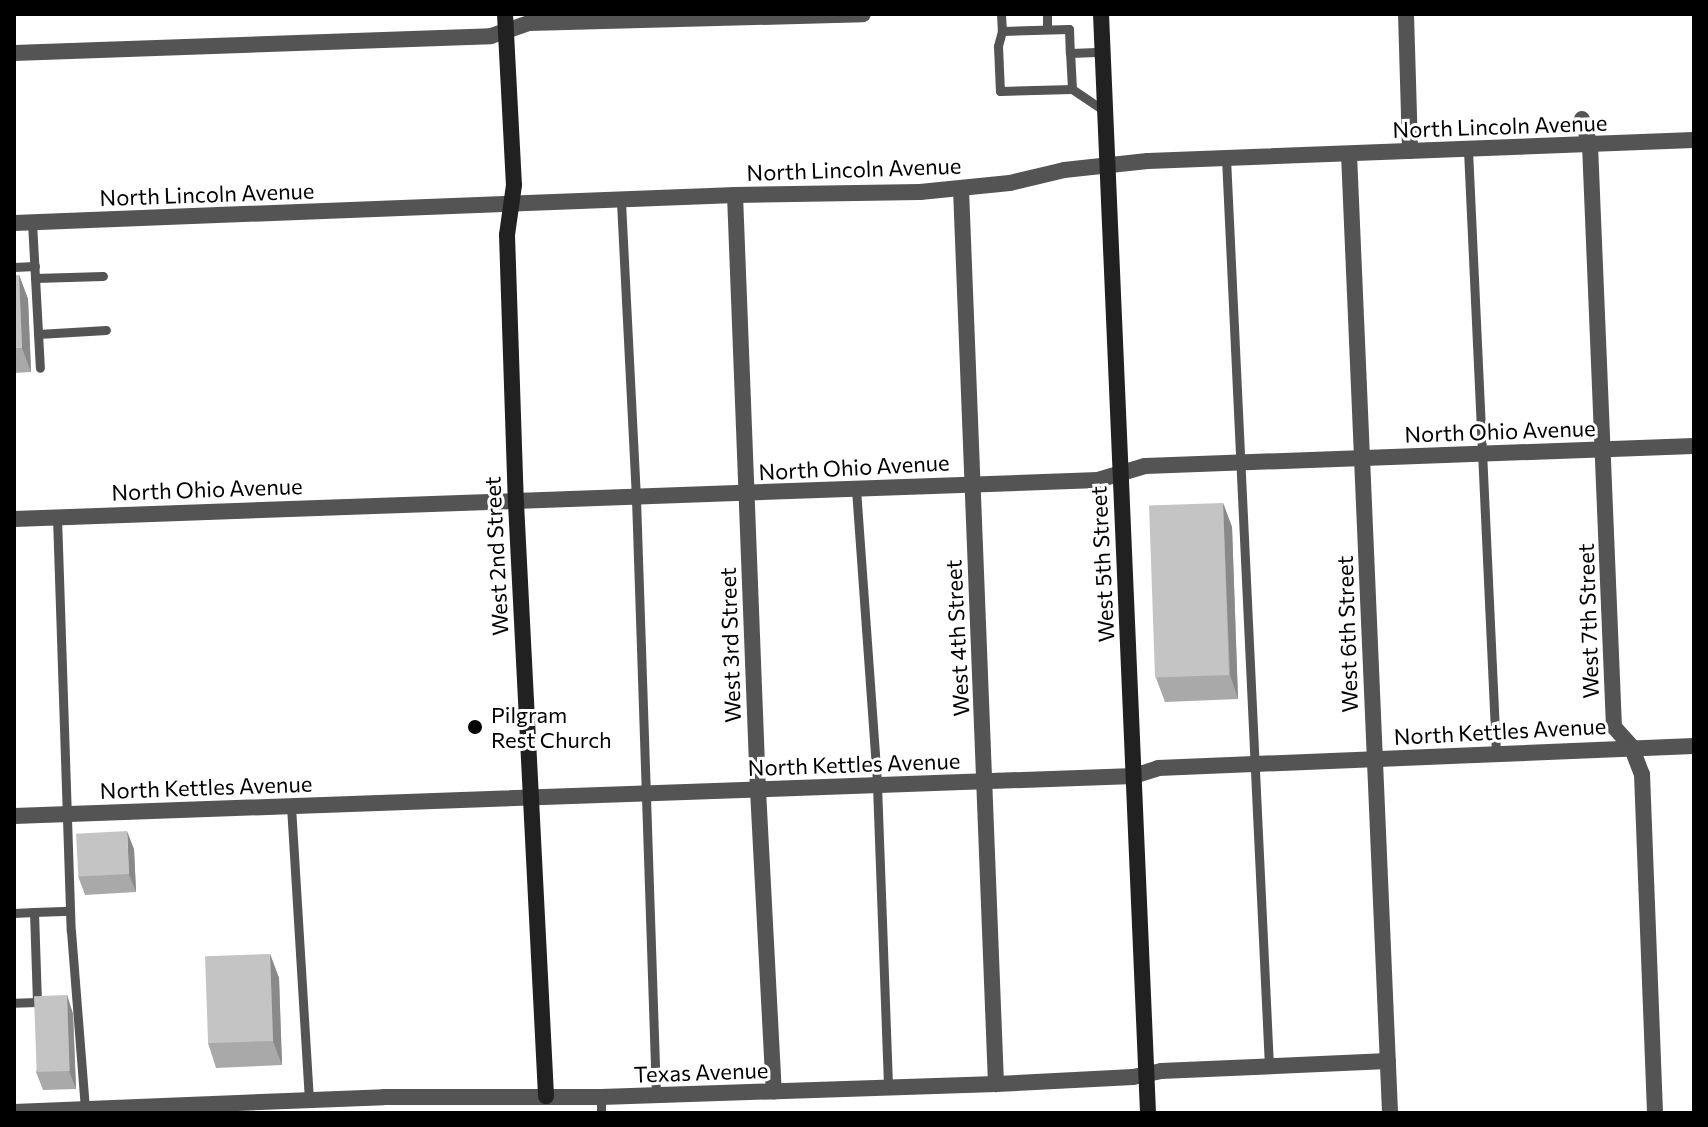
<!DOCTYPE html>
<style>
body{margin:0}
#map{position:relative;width:1708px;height:1127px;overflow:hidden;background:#fff;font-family:Commissioner,sans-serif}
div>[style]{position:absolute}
.lane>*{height:9px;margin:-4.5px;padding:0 4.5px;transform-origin:4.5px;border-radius:4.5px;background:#545454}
.street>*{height:16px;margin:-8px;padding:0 8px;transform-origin:8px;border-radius:8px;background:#545454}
.secondary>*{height:16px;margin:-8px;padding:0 8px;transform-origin:8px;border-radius:8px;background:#212121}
.wall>*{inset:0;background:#a9a9a9}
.shaded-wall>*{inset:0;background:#898989}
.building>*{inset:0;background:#c4c4c4;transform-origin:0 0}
.dots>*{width:22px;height:22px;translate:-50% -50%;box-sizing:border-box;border:4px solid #fff;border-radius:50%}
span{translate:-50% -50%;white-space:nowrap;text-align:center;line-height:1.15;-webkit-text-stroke:6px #fff;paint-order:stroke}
.street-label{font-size:22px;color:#000}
.poi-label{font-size:22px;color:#000}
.left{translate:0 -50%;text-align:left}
.frame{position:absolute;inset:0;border:16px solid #000;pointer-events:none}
</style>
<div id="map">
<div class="lane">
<i style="left:1001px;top:14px;width:17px;rotate:87deg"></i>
<i style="left:1002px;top:31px;width:67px;rotate:-1.7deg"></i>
<i style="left:1069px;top:29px;width:24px;rotate:88deg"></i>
<i style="left:1070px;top:53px;width:33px;rotate:-2deg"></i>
<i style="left:1047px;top:14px;width:15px;rotate:90deg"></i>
<i style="left:1002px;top:31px;width:16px;rotate:105deg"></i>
<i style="left:998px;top:46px;width:45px;rotate:87.5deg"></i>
<i style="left:1000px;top:91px;width:72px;rotate:-1.6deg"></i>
<i style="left:1072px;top:89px;width:36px;rotate:-93deg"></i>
<i style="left:1072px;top:89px;width:40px;rotate:34deg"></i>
<i style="left:1468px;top:150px;width:604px;rotate:87.34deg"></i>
<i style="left:1226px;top:158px;width:908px;rotate:87.29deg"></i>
<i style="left:621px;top:202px;width:297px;rotate:87.1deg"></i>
<i style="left:636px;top:499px;width:596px;rotate:88.08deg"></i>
<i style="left:32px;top:222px;width:146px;rotate:86.9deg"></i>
<i style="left:14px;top:267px;width:21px;rotate:-3deg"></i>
<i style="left:35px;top:278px;width:68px;rotate:-1.7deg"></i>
<i style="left:38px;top:334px;width:68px;rotate:-3.4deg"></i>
<i style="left:856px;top:489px;width:297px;rotate:85.9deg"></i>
<i style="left:877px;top:785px;width:303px;rotate:87.9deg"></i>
<i style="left:57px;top:517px;width:414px;rotate:88.1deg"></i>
<i style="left:71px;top:931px;width:180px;rotate:85.5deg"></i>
<i style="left:291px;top:806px;width:294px;rotate:86.5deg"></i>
<i style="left:34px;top:912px;width:36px;rotate:-2deg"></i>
<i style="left:14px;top:913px;width:20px;rotate:-3deg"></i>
<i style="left:34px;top:912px;width:90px;rotate:88.1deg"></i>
<i style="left:37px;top:1002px;width:23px;rotate:178deg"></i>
<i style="left:601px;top:1097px;width:16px;rotate:90deg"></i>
</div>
<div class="street">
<i style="left:1406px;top:14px;width:137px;rotate:88.3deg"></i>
<i style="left:14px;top:53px;width:477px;rotate:-2deg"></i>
<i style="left:491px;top:36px;width:40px;rotate:-18.9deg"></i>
<i style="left:529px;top:23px;width:334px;rotate:-1.5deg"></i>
<i style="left:1582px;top:119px;width:27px;rotate:73deg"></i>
<i style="left:1590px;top:145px;width:582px;rotate:87.64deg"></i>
<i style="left:1614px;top:727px;width:25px;rotate:48deg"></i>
<i style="left:1631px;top:746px;width:30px;rotate:69deg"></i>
<i style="left:1642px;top:774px;width:339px;rotate:87.8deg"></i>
<i style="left:1349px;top:154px;width:960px;rotate:87.55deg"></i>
<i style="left:961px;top:189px;width:896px;rotate:87.76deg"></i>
<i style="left:735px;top:195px;width:595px;rotate:87.79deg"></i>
<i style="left:758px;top:790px;width:302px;rotate:87deg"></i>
<i style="left:14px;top:223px;width:722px;rotate:-2.22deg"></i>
<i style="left:735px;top:195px;width:185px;rotate:-0.9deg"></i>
<i style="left:920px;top:192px;width:90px;rotate:-5.7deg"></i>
<i style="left:1010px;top:183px;width:56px;rotate:-13.5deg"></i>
<i style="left:1064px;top:170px;width:84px;rotate:-6.1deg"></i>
<i style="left:1148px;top:161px;width:546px;rotate:-2.2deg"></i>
<i style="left:14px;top:519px;width:1085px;rotate:-2.06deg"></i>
<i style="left:1098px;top:480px;width:49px;rotate:-16.6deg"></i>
<i style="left:1145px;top:466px;width:549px;rotate:-2.09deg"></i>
<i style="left:14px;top:816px;width:1121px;rotate:-2.05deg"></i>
<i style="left:1134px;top:776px;width:25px;rotate:-18deg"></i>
<i style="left:1158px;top:768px;width:536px;rotate:-2.35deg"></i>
<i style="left:14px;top:1112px;width:370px;rotate:-2.3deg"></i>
<i style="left:384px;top:1097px;width:217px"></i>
<i style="left:601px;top:1097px;width:395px;rotate:-1.9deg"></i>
<i style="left:996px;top:1084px;width:137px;rotate:-2.9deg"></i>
<i style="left:1133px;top:1077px;width:29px;rotate:-12deg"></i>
<i style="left:1161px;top:1071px;width:227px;rotate:-2.5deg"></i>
</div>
<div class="secondary">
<i style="left:505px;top:14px;width:171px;rotate:87deg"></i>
<i style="left:514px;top:185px;width:50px;rotate:98deg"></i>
<i style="left:507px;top:235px;width:268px;rotate:88.1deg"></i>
<i style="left:516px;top:503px;width:594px;rotate:87.1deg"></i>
<i style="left:1101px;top:14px;width:1100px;rotate:87.55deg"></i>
</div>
<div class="wall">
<i style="clip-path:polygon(14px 275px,19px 275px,28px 299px,31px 372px,14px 373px)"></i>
<i style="clip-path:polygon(1223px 503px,1232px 527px,1238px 699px,1165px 702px,1156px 678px)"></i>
<i style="clip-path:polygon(134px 849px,136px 892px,85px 895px,78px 876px)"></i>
<i style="clip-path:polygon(270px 954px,279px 978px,282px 1065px,216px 1068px,208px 1043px)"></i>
<i style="clip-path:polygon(67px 995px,73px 1014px,76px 1089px,43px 1090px,36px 1072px)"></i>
</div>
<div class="shaded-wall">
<i style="clip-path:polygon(19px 275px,28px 299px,31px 372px,22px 348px)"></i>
<i style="clip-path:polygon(1223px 503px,1232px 527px,1238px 699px,1230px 675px)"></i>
<i style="clip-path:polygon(127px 831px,134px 849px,136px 892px,129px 874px)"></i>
<i style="clip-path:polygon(270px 954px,279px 978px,282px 1065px,273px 1041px)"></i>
<i style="clip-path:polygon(67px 995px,73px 1014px,76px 1089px,69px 1071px)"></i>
</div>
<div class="building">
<i style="clip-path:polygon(14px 275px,19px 275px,22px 348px,14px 348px)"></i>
<i style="left:1223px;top:503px;width:172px;height:74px;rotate:88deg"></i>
<i style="left:127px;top:831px;width:43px;height:51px;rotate:87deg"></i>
<i style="left:270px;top:954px;width:87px;height:65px;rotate:88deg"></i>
<i style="left:67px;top:995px;width:76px;height:33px;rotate:88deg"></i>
</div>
<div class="dots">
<i style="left:475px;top:727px;background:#000"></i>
</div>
<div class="street-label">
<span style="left:1500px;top:126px;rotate:-2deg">North Lincoln Avenue</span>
<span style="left:854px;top:169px;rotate:-2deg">North Lincoln Avenue</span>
<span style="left:207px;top:194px;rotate:-2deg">North Lincoln Avenue</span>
<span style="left:1500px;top:431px;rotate:-2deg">North Ohio Avenue</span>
<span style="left:854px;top:467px;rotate:-3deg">North Ohio Avenue</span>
<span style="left:207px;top:489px;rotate:-2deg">North Ohio Avenue</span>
<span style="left:496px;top:556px;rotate:-93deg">West 2nd Street</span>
<span style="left:1102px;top:564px;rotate:-93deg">West 5th Street</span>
<span style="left:1588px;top:621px;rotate:-92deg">West 7th Street</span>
<span style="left:1347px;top:634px;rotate:-92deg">West 6th Street</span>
<span style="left:957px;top:638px;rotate:-93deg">West 4th Street</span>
<span style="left:730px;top:645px;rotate:-92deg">West 3rd Street</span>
<span style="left:1500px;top:731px;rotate:-3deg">North Kettles Avenue</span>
<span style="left:854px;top:764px;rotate:-2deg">North Kettles Avenue</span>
<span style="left:206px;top:787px;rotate:-2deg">North Kettles Avenue</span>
<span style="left:701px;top:1072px;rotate:-2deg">Texas Avenue</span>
</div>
<div class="poi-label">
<span class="left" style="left:491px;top:727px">Pilgram<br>Rest Church</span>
</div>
<div class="frame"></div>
</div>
